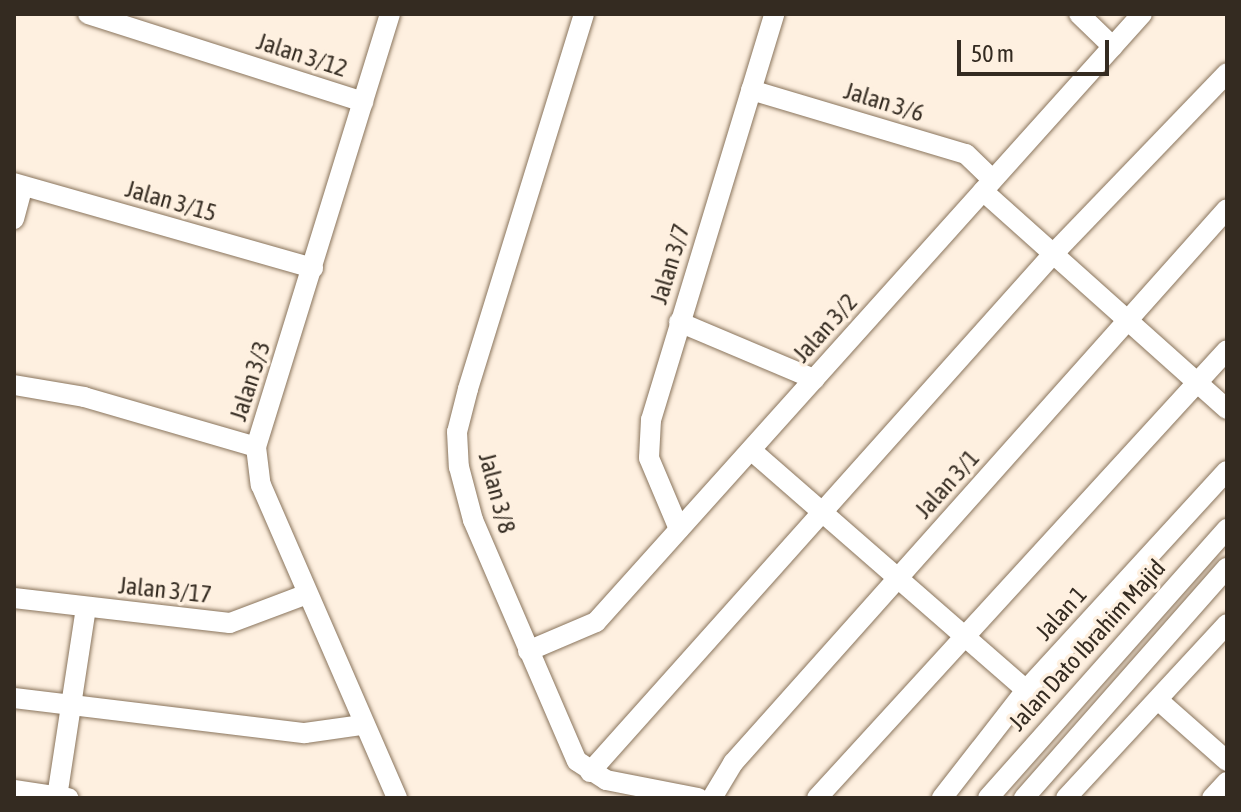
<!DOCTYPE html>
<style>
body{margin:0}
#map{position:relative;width:1241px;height:812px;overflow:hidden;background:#fef0e0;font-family:"Asap Condensed",sans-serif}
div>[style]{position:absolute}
.roads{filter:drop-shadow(0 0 2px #89745c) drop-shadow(0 0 2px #89745c)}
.minor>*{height:20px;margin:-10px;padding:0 10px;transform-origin:10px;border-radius:10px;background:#fff}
span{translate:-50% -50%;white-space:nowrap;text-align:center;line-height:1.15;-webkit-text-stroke:7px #fef0e0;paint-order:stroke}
.street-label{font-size:24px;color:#342b21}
.frame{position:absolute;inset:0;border:16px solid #342b21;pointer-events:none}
.scale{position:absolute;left:957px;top:40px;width:152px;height:36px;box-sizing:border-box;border:4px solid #342b21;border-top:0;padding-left:10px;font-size:24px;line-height:28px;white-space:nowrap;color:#342b21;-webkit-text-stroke:6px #fef0e0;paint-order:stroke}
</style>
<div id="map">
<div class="roads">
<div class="minor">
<i style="left:88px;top:14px;width:289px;rotate:17.7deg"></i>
<i style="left:390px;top:14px;width:453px;rotate:107.2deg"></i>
<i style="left:256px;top:447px;width:38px;rotate:83deg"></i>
<i style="left:261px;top:485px;width:341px;rotate:66.5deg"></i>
<i style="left:584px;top:14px;width:393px;rotate:107.2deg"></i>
<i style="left:468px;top:389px;width:44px;rotate:104.3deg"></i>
<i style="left:457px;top:432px;width:35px;rotate:87deg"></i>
<i style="left:459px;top:467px;width:55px;rotate:75.2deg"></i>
<i style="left:473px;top:520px;width:262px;rotate:66.7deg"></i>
<i style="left:577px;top:761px;width:35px;rotate:33deg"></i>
<i style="left:606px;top:780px;width:94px;rotate:11.1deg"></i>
<i style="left:1079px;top:14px;width:47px;rotate:44.1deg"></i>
<i style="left:751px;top:90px;width:224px;rotate:16.6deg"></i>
<i style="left:966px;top:154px;width:37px;rotate:44deg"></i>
<i style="left:14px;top:183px;width:311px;rotate:15.9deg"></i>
<i style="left:983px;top:191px;width:327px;rotate:41.8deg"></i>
<i style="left:14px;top:219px;width:34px;rotate:-75deg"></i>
<i style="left:679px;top:322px;width:147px;rotate:22.9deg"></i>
<i style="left:14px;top:385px;width:71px;rotate:9.7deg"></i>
<i style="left:84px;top:397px;width:179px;rotate:16.2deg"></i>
<i style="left:751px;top:450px;width:365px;rotate:41.1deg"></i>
<i style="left:679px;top:529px;width:77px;rotate:-112.9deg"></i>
<i style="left:649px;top:458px;width:38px;rotate:-87deg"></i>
<i style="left:651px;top:420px;width:424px;rotate:-73.1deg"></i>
<i style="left:14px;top:598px;width:217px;rotate:6.6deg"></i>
<i style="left:230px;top:623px;width:82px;rotate:-20.6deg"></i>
<i style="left:528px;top:651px;width:74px;rotate:-23.1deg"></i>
<i style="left:596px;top:622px;width:817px;rotate:-48.08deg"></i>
<i style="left:14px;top:698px;width:293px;rotate:6.9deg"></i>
<i style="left:305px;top:733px;width:58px;rotate:-8deg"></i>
<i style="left:1158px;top:700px;width:92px;rotate:41.5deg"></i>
<i style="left:590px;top:772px;width:695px;rotate:-48.21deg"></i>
<i style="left:1053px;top:254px;width:251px;rotate:-46.1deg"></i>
<i style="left:14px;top:790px;width:55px;rotate:8.4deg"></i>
<i style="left:57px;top:797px;width:191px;rotate:-81.3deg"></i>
<i style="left:712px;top:798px;width:41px;rotate:-59deg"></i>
<i style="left:733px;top:763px;width:742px;rotate:-48.28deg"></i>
<i style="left:817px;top:798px;width:607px;rotate:-47.54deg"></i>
<i style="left:942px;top:798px;width:137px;rotate:-52.1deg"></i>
<i style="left:1026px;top:690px;width:297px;rotate:-47.5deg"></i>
<i style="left:988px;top:798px;width:360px;rotate:-48.4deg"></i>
<i style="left:1024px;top:798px;width:307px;rotate:-48.6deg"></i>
<i style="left:1066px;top:798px;width:237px;rotate:-47.2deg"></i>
<i style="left:1212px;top:798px;width:22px;rotate:-47deg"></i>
</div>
</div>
<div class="street-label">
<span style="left:302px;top:55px;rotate:18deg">Jalan 3/12</span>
<span style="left:884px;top:102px;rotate:17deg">Jalan 3/6</span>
<span style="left:171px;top:201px;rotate:16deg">Jalan 3/15</span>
<span style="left:670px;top:264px;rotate:-73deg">Jalan 3/7</span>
<span style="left:825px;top:328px;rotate:-48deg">Jalan 3/2</span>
<span style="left:250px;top:381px;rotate:-72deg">Jalan 3/3</span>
<span style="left:947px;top:484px;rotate:-48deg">Jalan 3/1</span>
<span style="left:497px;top:493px;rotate:75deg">Jalan 3/8</span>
<span style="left:165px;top:590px;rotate:6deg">Jalan 3/17</span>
<span style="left:1061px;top:613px;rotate:-48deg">Jalan 1</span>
<span style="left:1087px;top:645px;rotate:-48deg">Jalan Dato Ibrahim Majid</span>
</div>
<div class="frame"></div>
<div class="scale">50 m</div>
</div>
